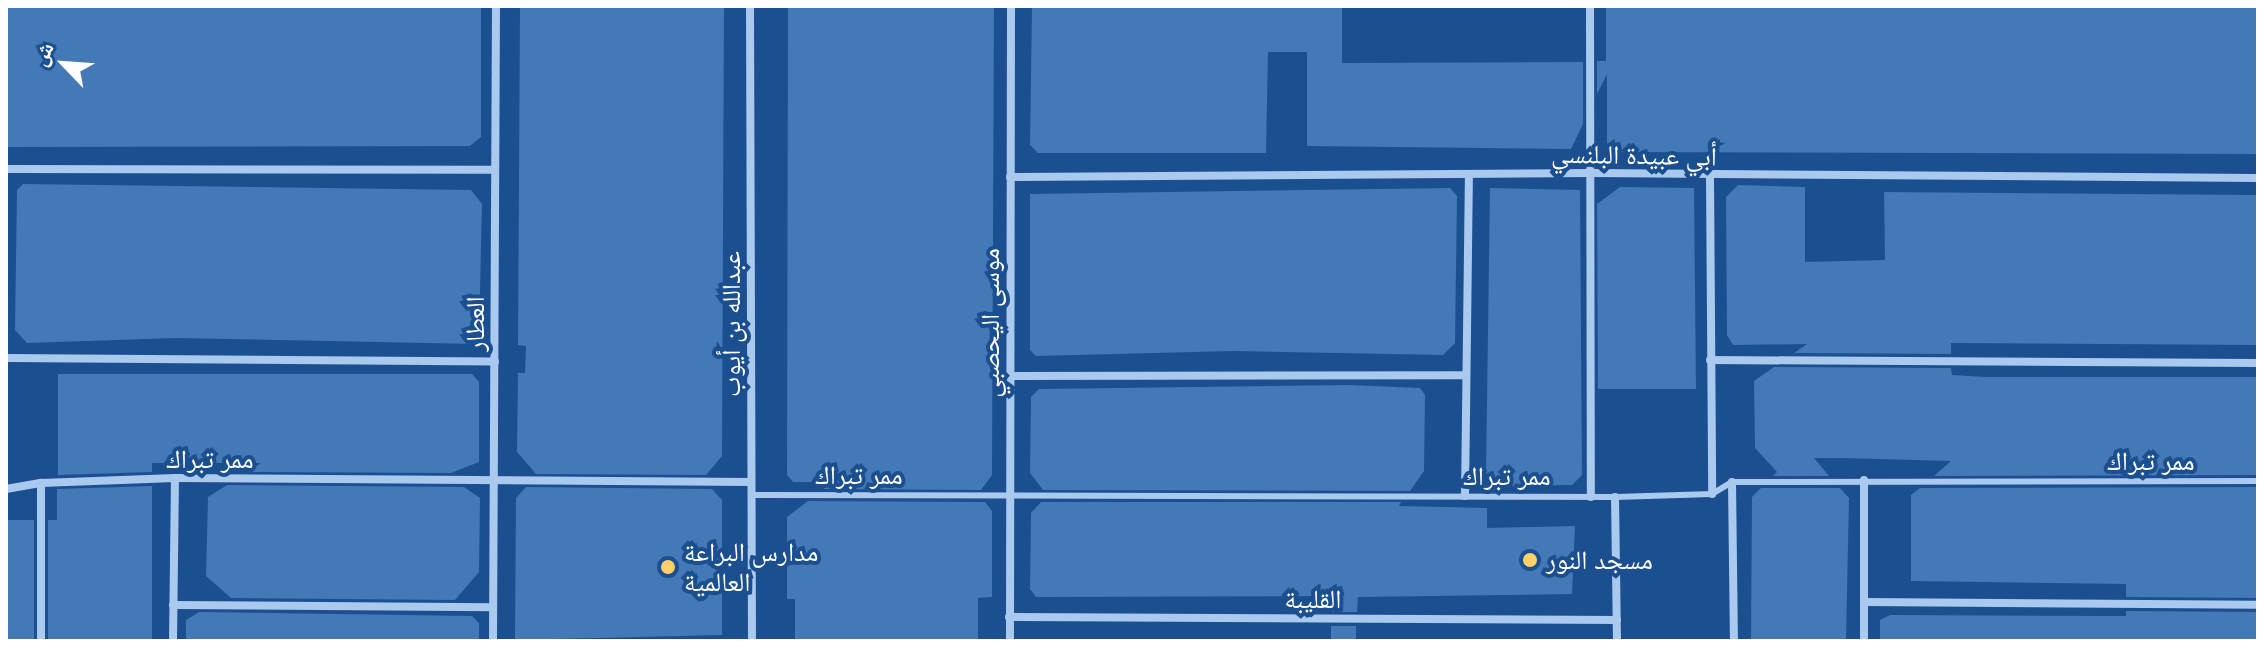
<!DOCTYPE html>
<meta charset="utf-8">
<style>
body{margin:0}
#map{position:relative;width:2264px;height:647px;overflow:hidden;background:#1b4f8f;font-family:Lato,"Noto Naskh Arabic",sans-serif}
div>[style]{position:absolute}
.building>*{inset:0;background:#4478b7;transform-origin:0 0}
.service>*{height:6px;margin:-3px;padding:0 3px;transform-origin:3px;border-radius:3px;background:#a9c9ee}
.minor>*{height:8px;margin:-4px;padding:0 4px;transform-origin:4px;border-radius:4px;background:#a9c9ee}
.dots>*{width:22px;height:22px;translate:-50% -50%;box-sizing:border-box;border:4px solid #1b4f8f;border-radius:50%}
span{translate:-50% -50%;white-space:nowrap;text-align:center;line-height:1.15;-webkit-text-stroke:8px #1b4f8f;paint-order:stroke}
.street-label{font-size:26px;color:#fff}
.poi-label{font-size:26px;color:#fff}
.left{translate:0 -50%;text-align:left}
.frame{position:absolute;inset:0;border:8px solid #fff;pointer-events:none}
.north{position:absolute;left:24px;top:24px;width:80px;height:80px;-webkit-text-stroke:6px #1b4f8f;paint-order:stroke;rotate:295deg;font-size:22px;font-weight:700;line-height:32px;text-align:center;color:#fff}
.north::after{content:'';display:block;margin:auto;width:28px;height:36px;background:#fff;clip-path:polygon(50% 0,100% 100%,50% 72%,0 100%)}
</style>
<div id="map">
<div class="building">
<i style="clip-path:polygon(6px 6px,481px 6px,481px 137px,470px 146px,6px 147px)"></i>
<i style="clip-path:polygon(520px 6px,724px 6px,722px 456px,706px 475px,536px 474px,517px 452px,518px 373px,525px 373px,526px 346px,518px 345px)"></i>
<i style="clip-path:polygon(788px 6px,994px 6px,992px 475px,981px 490px,823px 489px,833px 482px,793px 482px,787px 475px)"></i>
<i style="clip-path:polygon(1032px 6px,1342px 6px,1342px 63px,1583px 62px,1583px 124px,1571px 149px,1307px 146px,1307px 52px,1268px 52px,1266px 153px,1038px 153px,1030px 145px)"></i>
<i style="clip-path:polygon(1606px 6px,2258px 6px,2258px 154px,1617px 152px,1607px 143px,1607px 74px,1597px 94px,1597px 61px,1606px 61px)"></i>
<i style="clip-path:polygon(23px 184px,471px 190px,482px 204px,479px 337px,476px 344px,176px 338px,27px 343px,15px 330px,17px 190px)"></i>
<i style="clip-path:polygon(1738px 185px,1805px 187px,1805px 262px,1885px 260px,1884px 192px,2258px 195px,2258px 345px,1951px 343px,1951px 354px,1794px 353px,1807px 344px,1733px 345px,1727px 335px,1726px 197px)"></i>
<i style="clip-path:polygon(1620px 187px,1694px 188px,1696px 389px,1598px 389px,1597px 204px)"></i>
<i style="clip-path:polygon(1450px 188px,1457px 196px,1455px 343px,1443px 355px,1233px 351px,1036px 356px,1030px 350px,1030px 194px)"></i>
<i style="clip-path:polygon(1490px 188px,1580px 190px,1582px 475px,1572px 485px,1496px 486px,1486px 473px)"></i>
<i style="clip-path:polygon(1774px 367px,1951px 368px,1952px 375px,1986px 377px,2258px 377px,2258px 475px,1934px 476px,1951px 461px,1841px 458px,1814px 458px,1829px 476px,1773px 476px,1777px 472px,1755px 448px,1754px 381px)"></i>
<i style="clip-path:polygon(58px 374px,472px 374px,479px 382px,479px 462px,451px 473px,248px 472px,261px 463px,152px 463px,152px 472px,58px 475px)"></i>
<i style="clip-path:polygon(1349px 385px,1420px 388px,1425px 395px,1424px 471px,1410px 491px,1043px 490px,1030px 473px,1031px 397px,1039px 389px)"></i>
<i style="clip-path:polygon(227px 485px,464px 487px,480px 498px,479px 572px,455px 600px,231px 598px,206px 576px,208px 497px)"></i>
<i style="clip-path:polygon(152px 486px,152px 641px,48px 641px,48px 520px,57px 520px,57px 489px)"></i>
<i style="clip-path:polygon(526px 487px,712px 489px,722px 500px,722px 635px,515px 640px,516px 498px)"></i>
<i style="clip-path:polygon(2258px 487px,2258px 598px,2126px 597px,2126px 584px,1911px 581px,1911px 495px,1920px 488px)"></i>
<i style="clip-path:polygon(1761px 488px,1840px 488px,1849px 498px,1846px 641px,1751px 641px,1752px 497px)"></i>
<i style="clip-path:polygon(808px 501px,985px 502px,992px 511px,992px 597px,978px 598px,978px 641px,795px 641px,795px 599px,787px 599px,787px 517px)"></i>
<i style="clip-path:polygon(1041px 502px,1401px 502px,1399px 506px,1487px 508px,1487px 528px,1575px 526px,1572px 594px,1358px 597px,1357px 612px,1331px 612px,1332px 596px,1036px 597px,1030px 589px,1031px 513px)"></i>
<i style="left:6px;top:520px;width:28px;height:121px"></i>
<i style="clip-path:polygon(2126px 611px,2258px 612px,2258px 641px,1880px 641px,1880px 620px,1890px 615px,2115px 616px,2126px 616px)"></i>
<i style="clip-path:polygon(199px 612px,472px 616px,479px 623px,479px 641px,186px 641px,186px 620px)"></i>
<i style="left:1331px;top:626px;width:25px;height:15px"></i>
</div>
<div class="service">
<i style="left:752px;top:495px;width:863px;rotate:0.13deg"></i>
<i style="left:1615px;top:497px;width:97px;rotate:-1.8deg"></i>
<i style="left:1712px;top:494px;width:23px;rotate:-31deg"></i>
<i style="left:1732px;top:482px;width:526px;rotate:-0.11deg"></i>
</div>
<div class="minor">
<i style="left:750px;top:6px;width:635px;rotate:89.82deg"></i>
<i style="left:1590px;top:6px;width:491px;rotate:89.9deg"></i>
<i style="left:6px;top:169px;width:489px;rotate:0.1deg"></i>
<i style="left:1710px;top:175px;width:319px;rotate:89.6deg"></i>
<i style="left:1010px;top:177px;width:581px;rotate:-0.39deg"></i>
<i style="left:1591px;top:173px;width:667px;rotate:0.43deg"></i>
<i style="left:6px;top:358px;width:489px;rotate:0.4deg"></i>
<i style="left:1710px;top:360px;width:548px;rotate:0.31deg"></i>
<i style="left:1009px;top:376px;width:457px;rotate:-0.1deg"></i>
<i style="left:1732px;top:482px;width:159px;rotate:89.3deg"></i>
<i style="left:41px;top:483px;width:158px;rotate:90deg"></i>
<i style="left:6px;top:489px;width:36px;rotate:-10deg"></i>
<i style="left:41px;top:483px;width:134px;rotate:-2.1deg"></i>
<i style="left:175px;top:478px;width:576px;rotate:0.4deg"></i>
<i style="left:1465px;top:496px;width:322px;rotate:-89.3deg"></i>
<i style="left:1615px;top:497px;width:144px;rotate:89.2deg"></i>
<i style="left:1864px;top:602px;width:394px;rotate:0.4deg"></i>
<i style="left:173px;top:605px;width:320px;rotate:0.4deg"></i>
<i style="left:1009px;top:617px;width:608px;rotate:0.28deg"></i>
<i style="left:173px;top:641px;width:163px;rotate:-89.3deg"></i>
<i style="left:493px;top:641px;width:635px;rotate:-89.73deg"></i>
<i style="left:1010px;top:641px;width:635px;rotate:-89.91deg"></i>
<i style="left:1864px;top:641px;width:161px;rotate:-90deg"></i>
</div>
<div class="dots">
<i style="left:1530px;top:560px;background:#ffd166"></i>
<i style="left:668px;top:567px;background:#ffd166"></i>
</div>
<div class="street-label">
<span style="left:1634px;top:155px;rotate:1deg">أبي عبيدة البلنسي</span>
<span style="left:990px;top:323px;rotate:-90deg">موسى اليحصبي</span>
<span style="left:475px;top:324px;rotate:-90deg">العطار</span>
<span style="left:731px;top:324px;rotate:-90deg">عبدالله بن أيوب</span>
<span style="left:210px;top:459px">ممر تبراك</span>
<span style="left:2151px;top:461px">ممر تبراك</span>
<span style="left:859px;top:475px">ممر تبراك</span>
<span style="left:1507px;top:476px">ممر تبراك</span>
<span style="left:1313px;top:599px">القليبة</span>
</div>
<div class="poi-label">
<span class="left" style="left:684px;top:567px">مدارس البراعة<br>العالمية</span>
<span class="left" style="left:1546px;top:560px">مسجد النور</span>
</div>
<div class="frame"></div>
<div class="north">ش</div>
</div>
